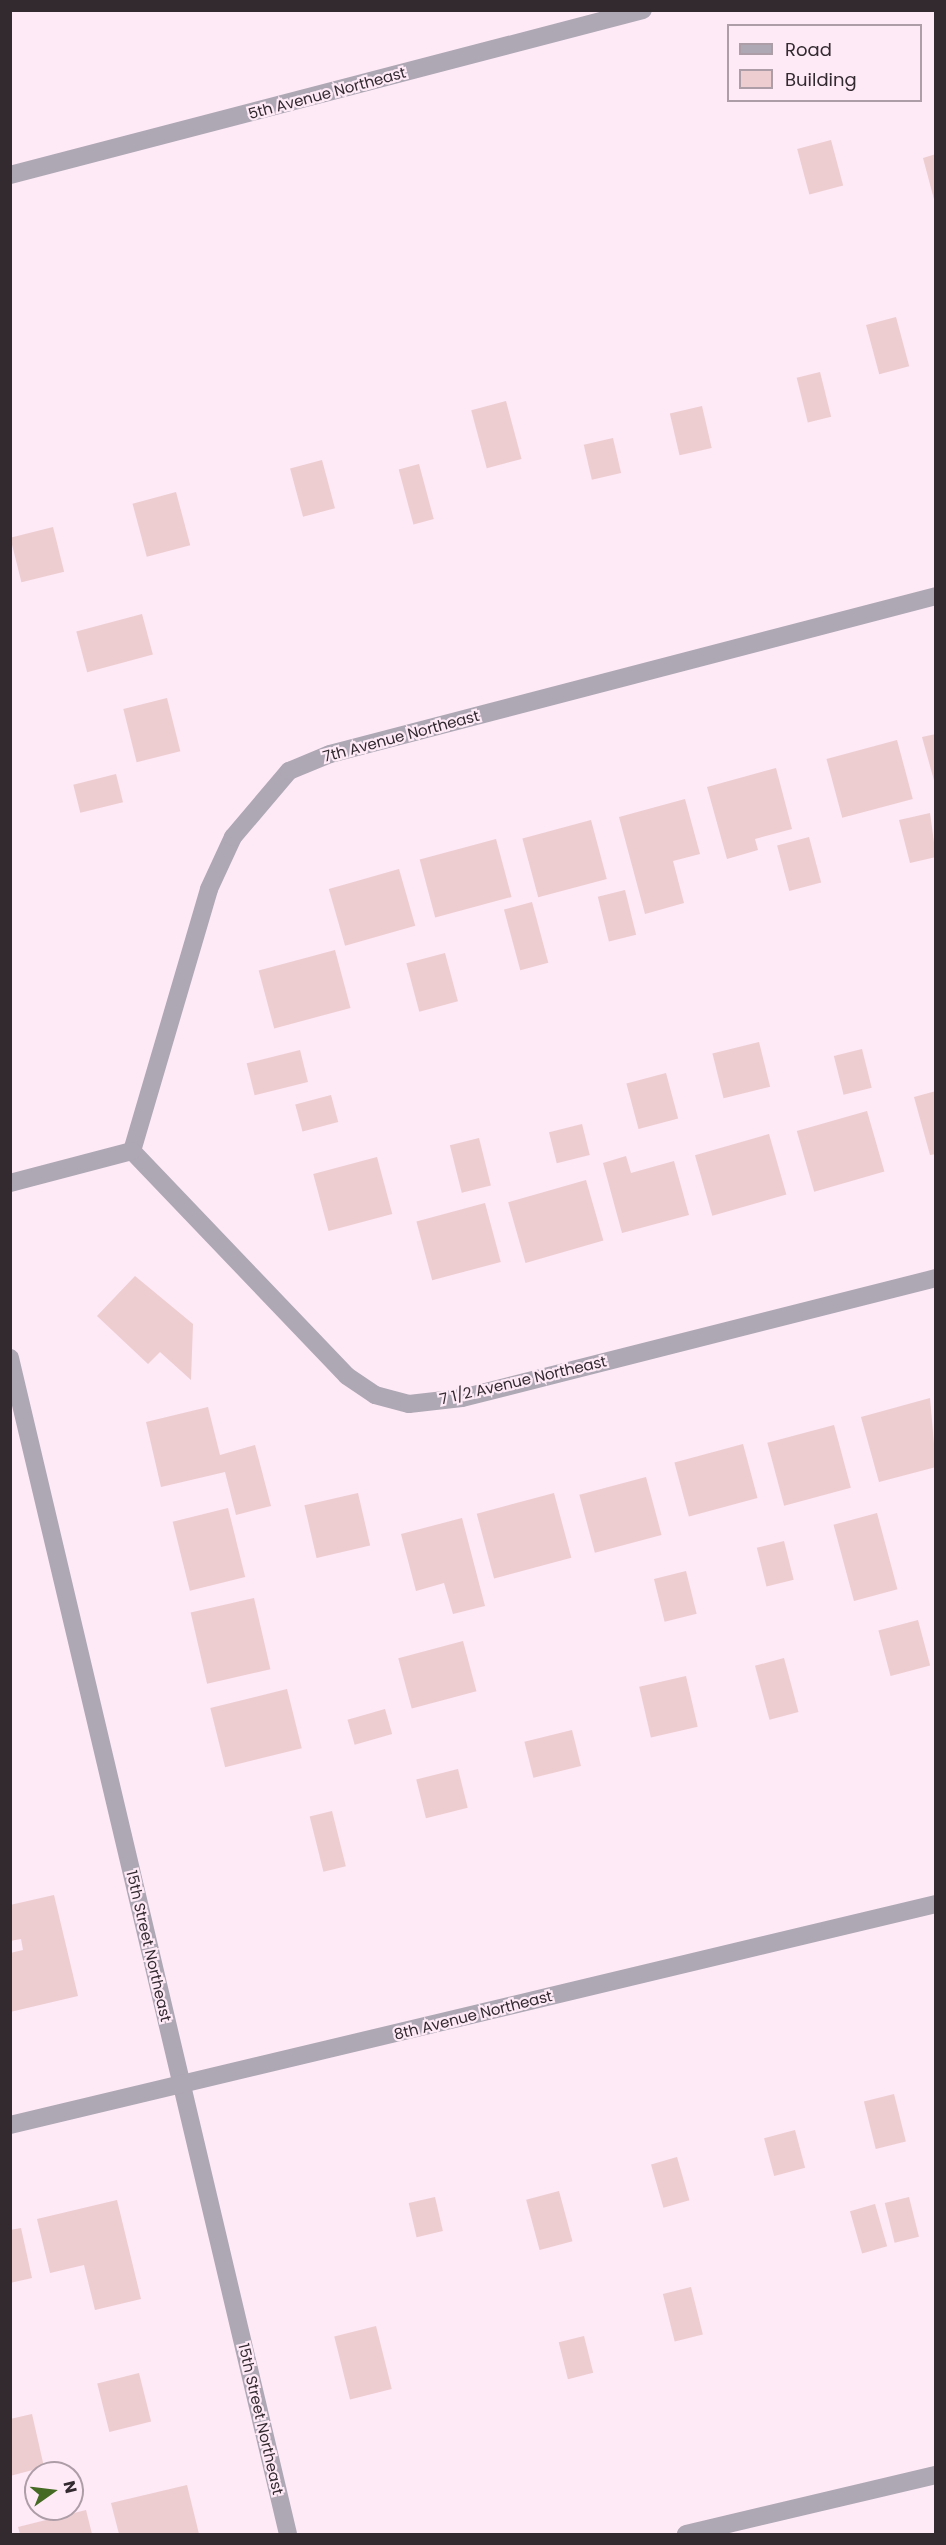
<!DOCTYPE html>
<style>
body{margin:0}
#map{position:relative;width:946px;height:2545px;overflow:hidden;background:#fee9f6;font-family:Poppins,sans-serif}
div>[style]{position:absolute}
.building>*{inset:0;background:#edcdd0;transform-origin:0 0}
.street>*{height:18px;margin:-9px;padding:0 9px;transform-origin:9px;border-radius:9px;background:#aea7b4}
span{translate:-50% -50%;white-space:nowrap;text-align:center;line-height:1.15;-webkit-text-stroke:4.5px #fee9f6;paint-order:stroke}
.street-label{font-size:15px;color:#332a30}
.frame{position:absolute;inset:0;border:12px solid #332a30;pointer-events:none}
.legend{position:absolute;left:727px;top:24px;width:195px;height:78px;box-sizing:border-box;background:#fee9f6;border:2px solid #ad9da7;margin:0;padding:8px 10px;list-style:none;font-size:18px;color:#332a30}
.legend li{display:flex;align-items:center;gap:12px;height:30px}
.legend b{width:30px;border:2px solid #ad9da7}
.north{position:absolute;left:24px;top:2461px;width:60px;height:60px;box-sizing:border-box;background:#fee9f6;border:2px solid #ad9da7;border-radius:50%;rotate:76deg;font-size:16px;font-weight:700;line-height:24px;text-align:center;color:#332a30}
.north::after{content:'';display:block;margin:auto;width:21px;height:27px;background:#446a24;clip-path:polygon(50% 0,100% 100%,50% 72%,0 100%)}
</style>
<div id="map">
<div class="building">
<i style="left:831px;top:140px;width:47px;height:35px;rotate:75deg"></i>
<i style="clip-path:polygon(936px 154px,936px 203px,935px 203px,923px 158px)"></i>
<i style="left:896px;top:317px;width:51px;height:31px;rotate:75deg"></i>
<i style="left:820px;top:372px;width:46px;height:24px;rotate:76deg"></i>
<i style="left:506px;top:401px;width:60px;height:36px;rotate:75deg"></i>
<i style="left:702px;top:406px;width:43px;height:33px;rotate:77deg"></i>
<i style="left:613px;top:438px;width:36px;height:30px;rotate:77deg"></i>
<i style="left:322px;top:460px;width:50px;height:33px;rotate:75deg"></i>
<i style="left:419px;top:464px;width:57px;height:21px;rotate:75deg"></i>
<i style="left:176px;top:492px;width:55px;height:45px;rotate:75deg"></i>
<i style="left:53px;top:527px;width:46px;height:44px;rotate:76deg"></i>
<i style="left:142px;top:614px;width:42px;height:68px;rotate:75deg"></i>
<i style="left:167px;top:698px;width:55px;height:45px;rotate:76deg"></i>
<i style="clip-path:polygon(936px 734px,936px 784px,935px 784px,922px 737px)"></i>
<i style="left:897px;top:740px;width:61px;height:73px;rotate:75deg"></i>
<i style="clip-path:polygon(776px 768px,792px 829px,755px 839px,758px 850px,727px 859px,707px 787px)"></i>
<i style="left:116px;top:774px;width:29px;height:44px;rotate:76deg"></i>
<i style="clip-path:polygon(685px 799px,700px 854px,673px 861px,684px 903px,645px 914px,619px 817px)"></i>
<i style="clip-path:polygon(930px 813px,936px 857px,910px 863px,899px 820px)"></i>
<i style="left:591px;top:820px;width:61px;height:71px;rotate:75deg"></i>
<i style="left:809px;top:837px;width:47px;height:33px;rotate:75deg"></i>
<i style="left:496px;top:839px;width:60px;height:79px;rotate:75deg"></i>
<i style="left:399px;top:869px;width:59px;height:73px;rotate:74deg"></i>
<i style="left:625px;top:890px;width:46px;height:28px;rotate:76deg"></i>
<i style="left:532px;top:902px;width:63px;height:29px;rotate:75deg"></i>
<i style="left:335px;top:950px;width:60px;height:79px;rotate:75deg"></i>
<i style="left:445px;top:953px;width:50px;height:40px;rotate:75deg"></i>
<i style="left:759px;top:1042px;width:46px;height:48px;rotate:76deg"></i>
<i style="left:862px;top:1049px;width:40px;height:29px;rotate:76deg"></i>
<i style="left:300px;top:1050px;width:33px;height:55px;rotate:76deg"></i>
<i style="left:666px;top:1073px;width:47px;height:41px;rotate:75deg"></i>
<i style="clip-path:polygon(936px 1091px,936px 1154px,930px 1155px,914px 1097px)"></i>
<i style="left:331px;top:1095px;width:28px;height:37px;rotate:75deg"></i>
<i style="left:867px;top:1111px;width:63px;height:73px;rotate:74deg"></i>
<i style="left:582px;top:1124px;width:32px;height:34px;rotate:76deg"></i>
<i style="left:769px;top:1134px;width:63px;height:77px;rotate:74deg"></i>
<i style="left:479px;top:1138px;width:49px;height:30px;rotate:76deg"></i>
<i style="clip-path:polygon(626px 1156px,631px 1173px,674px 1161px,689px 1215px,622px 1233px,603px 1163px)"></i>
<i style="left:377px;top:1157px;width:59px;height:66px;rotate:75deg"></i>
<i style="left:586px;top:1180px;width:63px;height:81px;rotate:74deg"></i>
<i style="left:485px;top:1203px;width:61px;height:71px;rotate:75deg"></i>
<i style="clip-path:polygon(135px 1276px,193px 1324px,191px 1380px,160px 1352px,148px 1364px,97px 1316px)"></i>
<i style="clip-path:polygon(930px 1398px,936px 1467px,879px 1482px,861px 1417px)"></i>
<i style="clip-path:polygon(208px 1407px,220px 1455px,255px 1445px,271px 1506px,236px 1515px,225px 1472px,161px 1487px,146px 1422px)"></i>
<i style="left:834px;top:1425px;width:65px;height:69px;rotate:75deg"></i>
<i style="left:743px;top:1444px;width:56px;height:71px;rotate:75deg"></i>
<i style="left:646px;top:1477px;width:60px;height:69px;rotate:75deg"></i>
<i style="left:358px;top:1493px;width:54px;height:55px;rotate:77deg"></i>
<i style="left:554px;top:1493px;width:67px;height:80px;rotate:75deg"></i>
<i style="left:228px;top:1508px;width:71px;height:57px;rotate:76deg"></i>
<i style="left:877px;top:1513px;width:79px;height:45px;rotate:75deg"></i>
<i style="clip-path:polygon(462px 1518px,485px 1606px,453px 1614px,444px 1583px,416px 1591px,401px 1534px)"></i>
<i style="left:784px;top:1541px;width:40px;height:28px;rotate:76deg"></i>
<i style="left:686px;top:1571px;width:44px;height:33px;rotate:76deg"></i>
<i style="left:254px;top:1598px;width:73px;height:65px;rotate:77deg"></i>
<i style="left:918px;top:1620px;width:47px;height:41px;rotate:75deg"></i>
<i style="left:463px;top:1641px;width:52px;height:67px;rotate:75deg"></i>
<i style="left:784px;top:1658px;width:56px;height:30px;rotate:75deg"></i>
<i style="left:686px;top:1676px;width:52px;height:48px;rotate:77deg"></i>
<i style="left:287px;top:1689px;width:61px;height:79px;rotate:76deg"></i>
<i style="left:385px;top:1709px;width:26px;height:39px;rotate:74deg"></i>
<i style="left:572px;top:1730px;width:37px;height:49px;rotate:76deg"></i>
<i style="left:458px;top:1769px;width:40px;height:43px;rotate:76deg"></i>
<i style="left:332px;top:1811px;width:57px;height:23px;rotate:76deg"></i>
<i style="clip-path:polygon(54px 1895px,78px 1996px,10px 2012px,10px 1953px,23px 1950px,21px 1939px,10px 1941px,10px 1905px)"></i>
<i style="left:894px;top:2094px;width:49px;height:31px;rotate:76deg"></i>
<i style="left:795px;top:2130px;width:39px;height:32px;rotate:75deg"></i>
<i style="left:677px;top:2157px;width:45px;height:27px;rotate:74deg"></i>
<i style="left:559px;top:2191px;width:52px;height:34px;rotate:75deg"></i>
<i style="left:435px;top:2197px;width:35px;height:27px;rotate:77deg"></i>
<i style="left:909px;top:2197px;width:41px;height:25px;rotate:76deg"></i>
<i style="clip-path:polygon(117px 2200px,141px 2299px,95px 2310px,84px 2265px,50px 2273px,37px 2219px)"></i>
<i style="left:875px;top:2204px;width:44px;height:26px;rotate:74deg"></i>
<i style="clip-path:polygon(21px 2228px,32px 2278px,10px 2283px,10px 2230px)"></i>
<i style="left:691px;top:2287px;width:49px;height:29px;rotate:76deg"></i>
<i style="left:376px;top:2326px;width:65px;height:43px;rotate:76deg"></i>
<i style="left:584px;top:2336px;width:38px;height:26px;rotate:76deg"></i>
<i style="left:139px;top:2373px;width:50px;height:43px;rotate:76deg"></i>
<i style="clip-path:polygon(32px 2414px,44px 2467px,10px 2476px,10px 2419px)"></i>
<i style="clip-path:polygon(187px 2485px,199px 2534px,119px 2534px,111px 2503px)"></i>
<i style="clip-path:polygon(86px 2510px,92px 2534px,20px 2534px,18px 2527px)"></i>
</div>
<div class="street">
<i style="left:10px;top:175px;width:654px;rotate:-14.61deg"></i>
<i style="left:132px;top:1151px;width:273px;rotate:-73.6deg"></i>
<i style="left:209px;top:889px;width:57px;rotate:-65.2deg"></i>
<i style="left:233px;top:837px;width:87px;rotate:-49.7deg"></i>
<i style="left:289px;top:771px;width:44px;rotate:-22.5deg"></i>
<i style="left:330px;top:754px;width:626px;rotate:-14.61deg"></i>
<i style="left:132px;top:1151px;width:311px;rotate:46.3deg"></i>
<i style="left:347px;top:1376px;width:34px;rotate:34deg"></i>
<i style="left:375px;top:1395px;width:35px;rotate:15deg"></i>
<i style="left:409px;top:1404px;width:53px;rotate:-6.5deg"></i>
<i style="left:462px;top:1398px;width:489px;rotate:-14.2deg"></i>
<i style="left:10px;top:1183px;width:126px;rotate:-14.7deg"></i>
<i style="left:10px;top:1358px;width:1208px;rotate:76.7deg"></i>
<i style="left:10px;top:2125px;width:952px;rotate:-13.42deg"></i>
<i style="left:686px;top:2534px;width:257px;rotate:-13.3deg"></i>
</div>
<div class="street-label">
<span style="left:327px;top:93px;rotate:-15deg">5th Avenue Northeast</span>
<span style="left:401px;top:736px;rotate:-15deg">7th Avenue Northeast</span>
<span style="left:523px;top:1380px;rotate:-13deg">7 1/2 Avenue Northeast</span>
<span style="left:149px;top:1946px;rotate:77deg">15th Street Northeast</span>
<span style="left:473px;top:2015px;rotate:-14deg">8th Avenue Northeast</span>
<span style="left:261px;top:2419px;rotate:77deg">15th Street Northeast</span>
</div>
<div class="frame"></div>
<ul class="legend">
<li><b style="height:8px;background:#aea7b4"></b>Road</li>
<li><b style="height:16px;background:#edcdd0"></b>Building</li>
</ul>
<div class="north">N</div>
</div>
